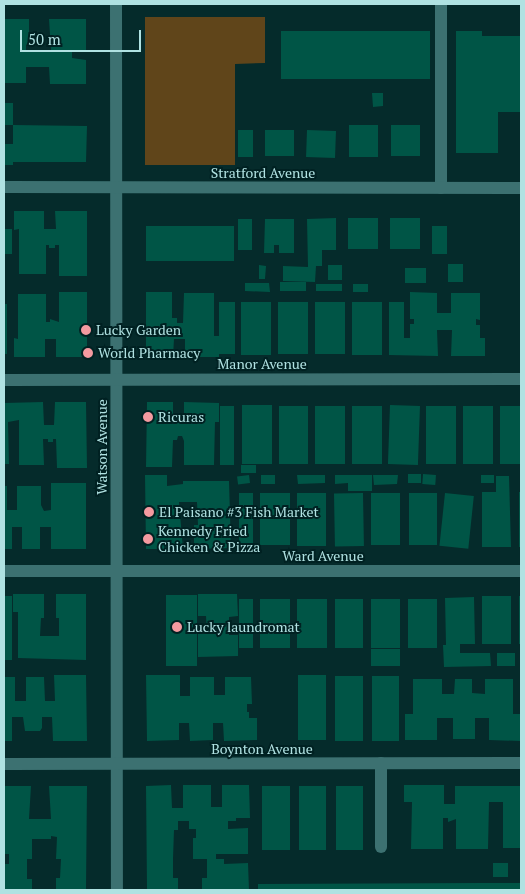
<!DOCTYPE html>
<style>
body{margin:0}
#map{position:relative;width:525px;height:894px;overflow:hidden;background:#052b2b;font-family:"PT Serif",serif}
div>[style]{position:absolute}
.green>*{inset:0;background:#60451a}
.building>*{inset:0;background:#005546;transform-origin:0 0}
.minor>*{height:12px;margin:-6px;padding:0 6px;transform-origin:6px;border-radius:6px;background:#3c7171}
.dots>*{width:14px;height:14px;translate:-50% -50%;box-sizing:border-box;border:2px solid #002122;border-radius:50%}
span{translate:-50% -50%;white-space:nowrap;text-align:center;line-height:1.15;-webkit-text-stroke:4px #002122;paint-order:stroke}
.street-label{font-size:14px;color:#b0e2e2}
.poi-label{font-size:14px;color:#b0e2e2}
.left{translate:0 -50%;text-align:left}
.frame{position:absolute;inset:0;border:5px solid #b0e2e2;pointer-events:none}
.scale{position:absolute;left:20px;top:30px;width:121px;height:22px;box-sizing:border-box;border:2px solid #b0e2e2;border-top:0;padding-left:6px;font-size:15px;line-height:18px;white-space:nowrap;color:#b0e2e2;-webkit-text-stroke:4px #002122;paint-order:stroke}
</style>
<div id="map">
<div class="green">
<i style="clip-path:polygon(145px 17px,265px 17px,265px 63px,235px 64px,235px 165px,145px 165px)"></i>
</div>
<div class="building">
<i style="clip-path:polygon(4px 19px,29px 19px,29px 44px,26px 45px,26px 50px,51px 50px,49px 19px,86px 19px,86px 50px,72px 50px,72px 58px,86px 60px,86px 84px,50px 84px,49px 67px,26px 67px,26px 83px,4px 83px)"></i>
<i style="left:281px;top:31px;width:149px;height:48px"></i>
<i style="clip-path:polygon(456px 31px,482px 31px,482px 36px,521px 36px,521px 112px,498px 112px,498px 153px,456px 153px)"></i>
<i style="clip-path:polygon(372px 93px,383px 93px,383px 106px,373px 107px)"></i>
<i style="left:4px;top:103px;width:9px;height:22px"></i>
<i style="clip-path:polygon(13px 125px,87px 126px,86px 162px,13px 162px,13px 165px,4px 165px,4px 144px,13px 144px)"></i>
<i style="left:349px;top:125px;width:29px;height:32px"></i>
<i style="left:391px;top:125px;width:29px;height:31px"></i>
<i style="left:253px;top:130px;width:27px;height:15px;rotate:90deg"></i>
<i style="left:265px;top:130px;width:29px;height:26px"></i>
<i style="left:307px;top:130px;width:29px;height:27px;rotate:2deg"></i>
<i style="clip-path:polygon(14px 211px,44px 211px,44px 229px,56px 229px,55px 211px,87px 211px,87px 276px,59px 276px,59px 245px,55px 245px,55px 248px,49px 248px,49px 245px,46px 245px,46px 274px,19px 274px,19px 229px,14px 230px)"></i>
<i style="clip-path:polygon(336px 218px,336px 250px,322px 250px,322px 266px,316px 266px,315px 282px,283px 281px,283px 266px,308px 267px,307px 219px)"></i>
<i style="left:348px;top:218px;width:30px;height:31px"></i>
<i style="left:420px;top:218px;width:31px;height:30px;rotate:90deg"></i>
<i style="left:238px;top:219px;width:14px;height:31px"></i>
<i style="clip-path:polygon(265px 219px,294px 219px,294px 253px,279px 253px,279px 245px,274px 245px,274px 253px,264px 253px)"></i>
<i style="left:146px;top:226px;width:88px;height:35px"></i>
<i style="left:432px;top:226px;width:15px;height:28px"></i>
<i style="left:4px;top:229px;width:8px;height:25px"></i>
<i style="left:448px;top:264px;width:15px;height:18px"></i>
<i style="clip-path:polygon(259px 265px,266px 266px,265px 279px,259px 279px)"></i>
<i style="left:328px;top:265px;width:14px;height:15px"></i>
<i style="left:405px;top:268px;width:21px;height:15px"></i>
<i style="left:306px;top:282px;width:9px;height:26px;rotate:90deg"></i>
<i style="clip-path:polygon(245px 283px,269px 283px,270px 292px,245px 291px)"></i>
<i style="left:316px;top:284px;width:26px;height:7px"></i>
<i style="left:353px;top:284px;width:15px;height:8px"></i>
<i style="clip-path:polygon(59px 292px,87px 292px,87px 357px,56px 357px,56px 339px,45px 339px,45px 357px,14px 357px,14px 338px,18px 339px,18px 294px,46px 294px,46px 322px,50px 322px,50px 319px,59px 322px)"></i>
<i style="clip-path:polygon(146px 292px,172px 292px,172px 318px,177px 318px,177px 323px,183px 323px,184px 293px,214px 293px,214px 336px,219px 336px,219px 302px,235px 302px,235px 354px,219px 354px,219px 357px,185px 357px,185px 339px,174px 339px,173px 357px,146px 357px)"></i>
<i style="clip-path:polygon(410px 292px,437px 293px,437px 313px,451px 313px,451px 293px,480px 293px,480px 320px,476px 319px,476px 325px,480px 325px,480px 338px,485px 338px,485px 356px,451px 356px,452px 330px,437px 330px,438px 356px,389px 355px,389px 302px,404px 302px,404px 338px,410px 338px,410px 324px,414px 324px,414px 319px,410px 319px)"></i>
<i style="left:241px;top:302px;width:30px;height:53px"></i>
<i style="left:278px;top:302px;width:30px;height:52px"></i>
<i style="left:345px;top:302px;width:52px;height:30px;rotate:90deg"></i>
<i style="left:352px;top:302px;width:30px;height:53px"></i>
<i style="left:4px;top:304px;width:3px;height:50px"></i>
<i style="clip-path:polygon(43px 402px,44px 425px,54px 425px,55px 402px,86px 402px,87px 468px,57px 468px,56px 439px,53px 439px,53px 442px,48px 442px,48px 439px,43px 439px,44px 465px,19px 465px,19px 420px,8px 422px,9px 464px,4px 464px,4px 403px)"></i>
<i style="clip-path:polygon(147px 402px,173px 402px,173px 420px,184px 420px,184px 402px,219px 403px,219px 422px,215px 422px,214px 465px,184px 465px,184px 441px,182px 436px,178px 436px,177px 440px,173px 440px,172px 467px,146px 467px)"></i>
<i style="left:242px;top:405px;width:30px;height:59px"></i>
<i style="left:390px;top:405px;width:30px;height:59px;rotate:2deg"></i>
<i style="left:220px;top:406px;width:14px;height:59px"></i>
<i style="left:279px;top:406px;width:29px;height:58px"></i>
<i style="left:315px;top:406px;width:30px;height:58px"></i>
<i style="left:352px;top:406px;width:30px;height:58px"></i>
<i style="left:426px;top:406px;width:30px;height:58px"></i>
<i style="left:463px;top:406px;width:30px;height:58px"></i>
<i style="left:500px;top:406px;width:21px;height:58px"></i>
<i style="left:256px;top:465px;width:8px;height:15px;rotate:90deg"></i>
<i style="left:421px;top:474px;width:9px;height:13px;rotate:90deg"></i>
<i style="left:423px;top:474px;width:13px;height:10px;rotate:4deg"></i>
<i style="clip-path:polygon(145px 475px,167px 475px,167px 486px,183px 484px,183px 481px,229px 481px,231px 548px,194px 549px,194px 525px,198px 525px,197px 502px,179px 502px,183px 549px,146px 549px)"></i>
<i style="left:249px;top:475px;width:8px;height:12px;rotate:83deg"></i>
<i style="left:261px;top:475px;width:14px;height:9px"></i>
<i style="clip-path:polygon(297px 475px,325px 475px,325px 483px,298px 484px)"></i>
<i style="clip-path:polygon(335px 475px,372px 475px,372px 491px,348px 491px,348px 483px,335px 484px)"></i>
<i style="clip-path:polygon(373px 475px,398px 475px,397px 484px,374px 485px)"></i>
<i style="left:481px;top:475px;width:13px;height:8px"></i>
<i style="clip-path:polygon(496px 476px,509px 476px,511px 547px,482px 547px,482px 492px,496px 492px)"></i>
<i style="clip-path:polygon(51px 483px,86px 483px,86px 549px,51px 549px,51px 527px,40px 527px,40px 549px,22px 549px,22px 527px,12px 527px,12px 549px,4px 549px,4px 486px,7px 486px,7px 510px,17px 510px,17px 486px,41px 486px,41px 505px,44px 511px,51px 510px)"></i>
<i style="left:519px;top:492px;width:2px;height:55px"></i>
<i style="left:239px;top:493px;width:14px;height:53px"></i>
<i style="left:260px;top:493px;width:30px;height:52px"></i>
<i style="left:297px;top:493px;width:29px;height:53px"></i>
<i style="left:363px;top:493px;width:53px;height:29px;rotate:89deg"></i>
<i style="left:371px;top:493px;width:29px;height:52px"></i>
<i style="left:409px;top:493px;width:28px;height:52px"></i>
<i style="left:445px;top:493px;width:29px;height:53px;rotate:6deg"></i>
<i style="clip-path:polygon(13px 594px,44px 594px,44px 618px,41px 618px,40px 636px,59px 636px,59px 618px,56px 618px,56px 594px,86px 594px,86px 660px,18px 658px,18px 612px,13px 612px)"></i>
<i style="clip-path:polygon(198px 594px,237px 594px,238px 616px,229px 617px,229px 635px,238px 635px,238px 656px,198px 657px,198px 634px,207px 634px,206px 616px,198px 616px)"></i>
<i style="left:166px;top:595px;width:31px;height:71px"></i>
<i style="left:4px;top:596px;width:8px;height:64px"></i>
<i style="left:482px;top:596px;width:29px;height:48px"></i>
<i style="left:519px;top:596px;width:2px;height:48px"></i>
<i style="clip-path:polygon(474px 597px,475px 644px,460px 644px,460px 653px,490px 653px,491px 666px,444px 667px,443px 645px,446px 645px,445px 598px)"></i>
<i style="left:239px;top:599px;width:14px;height:49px"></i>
<i style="left:260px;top:599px;width:30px;height:49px"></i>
<i style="left:297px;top:599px;width:30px;height:49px"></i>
<i style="left:335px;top:599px;width:28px;height:49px"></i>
<i style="left:371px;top:599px;width:29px;height:49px"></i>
<i style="left:408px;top:599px;width:29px;height:49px"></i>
<i style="left:371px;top:649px;width:29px;height:17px"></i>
<i style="left:497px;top:653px;width:18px;height:13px"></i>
<i style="clip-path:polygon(54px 675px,86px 675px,87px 741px,53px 741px,52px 717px,42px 717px,42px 728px,40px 731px,25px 731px,23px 717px,12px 717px,12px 741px,4px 741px,4px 677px,15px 677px,15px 701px,26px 701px,26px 677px,44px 677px,45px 701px,55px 701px)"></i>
<i style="clip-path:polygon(146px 675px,180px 675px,180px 696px,190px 696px,190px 677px,214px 677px,214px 695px,225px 695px,225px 677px,251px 677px,252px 704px,247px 704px,247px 712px,249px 712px,249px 718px,257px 718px,257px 740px,224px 741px,223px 723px,213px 723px,213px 740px,190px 741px,189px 723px,179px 723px,179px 740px,147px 741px)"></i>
<i style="left:326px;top:675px;width:65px;height:28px;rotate:90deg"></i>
<i style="left:335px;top:676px;width:28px;height:65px"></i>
<i style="left:372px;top:676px;width:27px;height:65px"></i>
<i style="clip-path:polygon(413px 679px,442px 679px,442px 694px,454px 694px,455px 679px,472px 679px,472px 693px,485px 694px,485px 679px,513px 679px,513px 714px,521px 714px,521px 741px,489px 740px,489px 718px,475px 718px,475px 739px,453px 739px,453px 718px,437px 718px,437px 740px,405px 740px,405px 714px,413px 714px)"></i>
<i style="clip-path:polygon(171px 785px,172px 808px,183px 808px,183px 785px,211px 785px,211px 807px,222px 807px,222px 785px,249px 785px,250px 818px,236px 818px,236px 821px,228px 821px,228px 829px,248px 828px,248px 854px,216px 854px,216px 859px,224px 859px,224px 864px,248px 863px,249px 890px,202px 890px,202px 878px,207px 878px,207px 859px,193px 859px,193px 838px,196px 838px,196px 829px,189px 829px,189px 821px,178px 821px,178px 830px,174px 830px,173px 859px,173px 878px,178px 878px,178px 890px,147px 890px,146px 786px)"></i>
<i style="clip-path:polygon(404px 785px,444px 785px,444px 804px,455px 804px,455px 786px,521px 786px,521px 848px,503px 848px,503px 802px,489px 802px,488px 849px,456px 849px,456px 819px,448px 822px,448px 818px,443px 818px,443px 849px,411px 849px,412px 802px,404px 802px)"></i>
<i style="clip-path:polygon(4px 786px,31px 786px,29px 819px,51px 819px,49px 786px,87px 786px,86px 890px,56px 890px,56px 878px,60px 878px,61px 859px,56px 859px,57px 837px,51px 836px,51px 839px,32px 839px,32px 859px,27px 859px,27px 879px,32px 879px,32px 890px,4px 890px,4px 864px,9px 864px,9px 854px,4px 854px)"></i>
<i style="left:262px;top:786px;width:28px;height:64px"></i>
<i style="left:299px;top:786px;width:27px;height:64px"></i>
<i style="left:336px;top:786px;width:27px;height:64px"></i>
<i style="left:493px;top:863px;width:15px;height:14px"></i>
<i style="clip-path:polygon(478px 883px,521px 883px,521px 890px,258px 890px,258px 884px)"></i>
</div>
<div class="minor">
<i style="left:116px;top:4px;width:886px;rotate:89.94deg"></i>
<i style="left:441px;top:4px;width:184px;rotate:90deg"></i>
<i style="left:4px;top:187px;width:517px;rotate:0.11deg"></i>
<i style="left:4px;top:380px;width:517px;rotate:-0.11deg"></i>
<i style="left:4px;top:571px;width:517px"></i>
<i style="left:381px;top:763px;width:84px;rotate:90deg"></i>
<i style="left:4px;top:764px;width:517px;rotate:-0.11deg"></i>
</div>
<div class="dots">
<i style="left:86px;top:330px;background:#f49aa0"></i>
<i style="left:88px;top:353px;background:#f49aa0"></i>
<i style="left:148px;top:417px;background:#f49aa0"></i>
<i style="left:149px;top:512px;background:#f49aa0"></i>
<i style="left:148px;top:539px;background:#f49aa0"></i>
<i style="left:177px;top:627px;background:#f49aa0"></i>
</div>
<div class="street-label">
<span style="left:263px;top:173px">Stratford Avenue</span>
<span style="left:262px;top:364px">Manor Avenue</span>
<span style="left:102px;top:447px;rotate:-90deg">Watson Avenue</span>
<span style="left:323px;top:556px">Ward Avenue</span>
<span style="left:262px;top:749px">Boynton Avenue</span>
</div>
<div class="poi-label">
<span class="left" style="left:96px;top:330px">Lucky Garden</span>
<span class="left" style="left:98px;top:353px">World Pharmacy</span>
<span class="left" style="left:158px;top:417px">Ricuras</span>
<span class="left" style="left:159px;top:512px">El Paisano #3 Fish Market</span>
<span class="left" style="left:158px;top:539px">Kennedy Fried<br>Chicken &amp; Pizza</span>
<span class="left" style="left:187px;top:627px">Lucky laundromat</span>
</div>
<div class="frame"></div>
<div class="scale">50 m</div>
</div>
